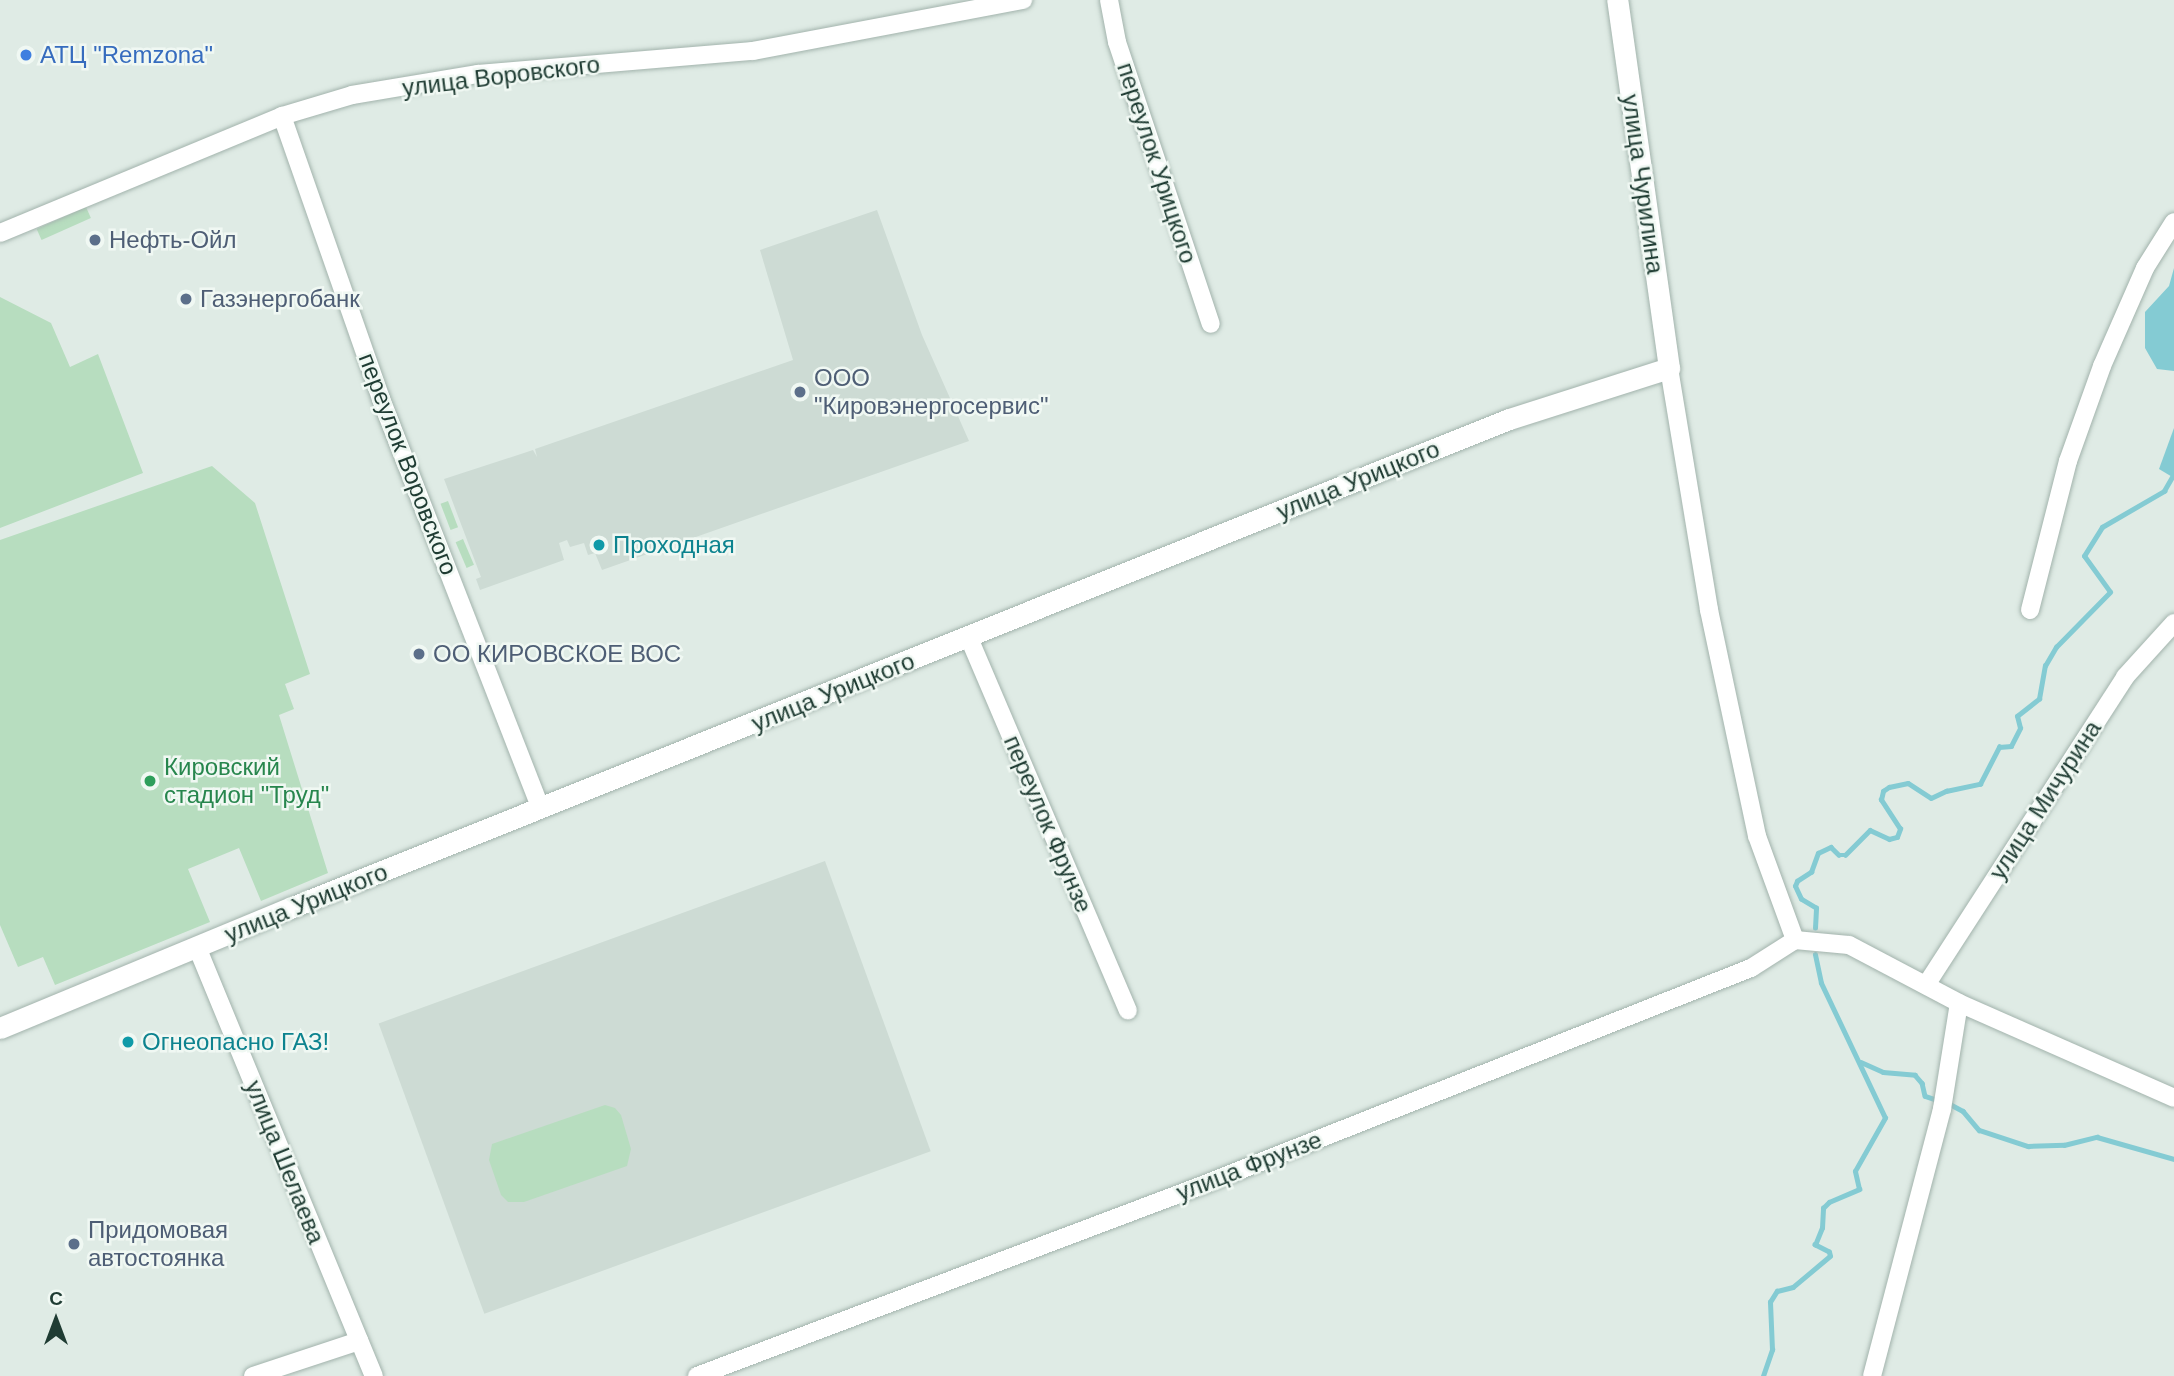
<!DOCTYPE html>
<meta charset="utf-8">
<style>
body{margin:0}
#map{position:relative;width:2174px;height:1376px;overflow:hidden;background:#dfebe5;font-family:Arial,sans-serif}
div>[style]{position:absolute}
.built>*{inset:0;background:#cddbd4;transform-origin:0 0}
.green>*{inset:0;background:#b7ddbf;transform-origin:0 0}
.water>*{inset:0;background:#84cbd3}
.stream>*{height:4.5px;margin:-2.25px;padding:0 2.25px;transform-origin:2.25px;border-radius:2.25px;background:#84cbd3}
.roads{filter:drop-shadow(0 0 2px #a2b3ac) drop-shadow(0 0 2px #a2b3ac)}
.street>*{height:18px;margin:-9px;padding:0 9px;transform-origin:9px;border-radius:9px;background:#fff}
.secondary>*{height:21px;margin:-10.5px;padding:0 10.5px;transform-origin:10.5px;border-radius:10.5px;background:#fff}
.dots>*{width:19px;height:19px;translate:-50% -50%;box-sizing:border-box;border:4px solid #f0f8f3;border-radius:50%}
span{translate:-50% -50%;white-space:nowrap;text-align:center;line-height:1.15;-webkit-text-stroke:5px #f0f8f3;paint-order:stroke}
.shop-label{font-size:24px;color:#366cbe}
.left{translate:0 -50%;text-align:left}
.street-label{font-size:24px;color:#1f3c33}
.service-label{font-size:24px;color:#4e5e75}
.culture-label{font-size:24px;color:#0d838f}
.leisure-label{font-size:24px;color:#27864d}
.north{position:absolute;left:21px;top:1285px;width:70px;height:70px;-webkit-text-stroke:5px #f0f8f3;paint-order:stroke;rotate:0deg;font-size:19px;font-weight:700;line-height:28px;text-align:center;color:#1f3c33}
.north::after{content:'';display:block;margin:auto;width:24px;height:32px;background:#1f3c33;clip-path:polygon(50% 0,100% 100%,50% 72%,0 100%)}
</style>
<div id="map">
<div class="built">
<i style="clip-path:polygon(877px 210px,922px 335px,969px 441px,602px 570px,595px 553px,588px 555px,584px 543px,570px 547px,567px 540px,559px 543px,564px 560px,480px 590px,476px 579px,481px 577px,444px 479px,533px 450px,537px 457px,535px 449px,793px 360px,760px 250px)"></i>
<i style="left:825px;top:861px;width:309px;height:475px;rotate:70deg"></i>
</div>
<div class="green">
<i style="left:86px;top:207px;width:12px;height:54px;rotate:66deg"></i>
<i style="clip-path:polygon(0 297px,51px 323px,70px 367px,98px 354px,143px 473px,0 528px)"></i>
<i style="clip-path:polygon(212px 466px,255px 503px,310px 674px,285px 684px,294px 709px,279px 715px,328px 873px,261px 901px,239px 848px,188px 869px,210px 922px,55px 985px,43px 957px,18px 967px,0 925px,0 540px)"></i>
<i style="left:448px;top:501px;width:28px;height:8px;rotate:69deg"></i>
<i style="left:463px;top:539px;width:28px;height:8px;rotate:67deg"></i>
<i style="clip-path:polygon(605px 1105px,615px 1108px,621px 1115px,631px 1149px,627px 1166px,524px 1202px,508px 1202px,501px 1195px,489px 1160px,492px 1144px)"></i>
</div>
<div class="water">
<i style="clip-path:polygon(2174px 268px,2174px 371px,2157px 369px,2145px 348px,2145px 312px,2169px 286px)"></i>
<i style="clip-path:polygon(2174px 428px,2174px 478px,2159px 469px)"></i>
</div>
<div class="stream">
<i style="left:1815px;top:928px;width:20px;rotate:-87deg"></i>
<i style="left:1816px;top:908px;width:17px;rotate:-149deg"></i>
<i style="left:1801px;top:899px;width:14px;rotate:-115deg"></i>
<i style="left:1795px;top:886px;width:5px;rotate:-68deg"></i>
<i style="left:1797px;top:881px;width:17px;rotate:-33deg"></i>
<i style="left:1811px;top:872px;width:20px;rotate:-70deg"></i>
<i style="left:1818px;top:853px;width:14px;rotate:-25deg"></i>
<i style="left:1831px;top:847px;width:11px;rotate:45deg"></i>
<i style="left:1839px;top:855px;width:6px"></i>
<i style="left:1845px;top:855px;width:35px;rotate:-45deg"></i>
<i style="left:1870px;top:830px;width:21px;rotate:25deg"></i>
<i style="left:1889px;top:839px;width:8px;rotate:-14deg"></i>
<i style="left:1897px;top:837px;width:9px;rotate:-69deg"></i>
<i style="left:1900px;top:829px;width:35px;rotate:-123deg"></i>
<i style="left:1881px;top:800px;width:9px;rotate:-77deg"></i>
<i style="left:1883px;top:791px;width:7px;rotate:-34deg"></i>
<i style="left:1889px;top:787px;width:19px;rotate:-12deg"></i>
<i style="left:1908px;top:783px;width:27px;rotate:33deg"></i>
<i style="left:1931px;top:798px;width:17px;rotate:-25deg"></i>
<i style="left:1946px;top:791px;width:35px;rotate:-12deg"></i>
<i style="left:1980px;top:784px;width:42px;rotate:-62.8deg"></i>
<i style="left:1999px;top:747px;width:12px;rotate:-5deg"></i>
<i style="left:2011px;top:746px;width:20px;rotate:-63deg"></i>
<i style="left:2020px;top:728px;width:12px;rotate:-104deg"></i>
<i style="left:2017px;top:716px;width:28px;rotate:-38deg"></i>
<i style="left:2039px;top:699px;width:34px;rotate:-80deg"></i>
<i style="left:2045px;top:666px;width:22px;rotate:-60deg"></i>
<i style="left:2056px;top:647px;width:77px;rotate:-45.5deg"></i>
<i style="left:2110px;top:592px;width:44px;rotate:-125.8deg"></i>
<i style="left:2084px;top:556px;width:34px;rotate:-58deg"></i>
<i style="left:2102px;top:527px;width:72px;rotate:-30.1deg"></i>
<i style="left:2164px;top:491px;width:20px;rotate:-60deg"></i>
<i style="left:1861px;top:1062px;width:24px;rotate:24deg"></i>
<i style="left:1883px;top:1072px;width:32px;rotate:5deg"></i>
<i style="left:1915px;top:1075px;width:11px;rotate:49deg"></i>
<i style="left:1922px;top:1083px;width:13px;rotate:77deg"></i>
<i style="left:1925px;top:1096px;width:16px;rotate:18deg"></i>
<i style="left:1948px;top:1103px;width:17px;rotate:28deg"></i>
<i style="left:1963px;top:1111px;width:25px;rotate:50deg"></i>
<i style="left:1979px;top:1130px;width:52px;rotate:18.1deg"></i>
<i style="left:2028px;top:1146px;width:36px;rotate:-2deg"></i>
<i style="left:2064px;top:1145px;width:34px;rotate:-14deg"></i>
<i style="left:2097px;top:1137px;width:80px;rotate:15.9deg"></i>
<i style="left:1763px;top:1376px;width:28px;rotate:-71deg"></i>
<i style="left:1772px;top:1350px;width:48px;rotate:-92.4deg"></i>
<i style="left:1770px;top:1302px;width:13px;rotate:-58deg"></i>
<i style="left:1777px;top:1291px;width:16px;rotate:-14deg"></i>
<i style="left:1793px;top:1287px;width:48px;rotate:-40deg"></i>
<i style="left:1830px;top:1256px;width:4px;rotate:-104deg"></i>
<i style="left:1829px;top:1252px;width:16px;rotate:-153deg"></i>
<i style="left:1815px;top:1245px;width:18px;rotate:-68deg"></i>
<i style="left:1822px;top:1228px;width:20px;rotate:-87deg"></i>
<i style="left:1823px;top:1208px;width:8px;rotate:-45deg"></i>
<i style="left:1829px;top:1202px;width:33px;rotate:-23deg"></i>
<i style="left:1859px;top:1189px;width:18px;rotate:-103deg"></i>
<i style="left:1855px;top:1171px;width:61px;rotate:-60.5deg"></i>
<i style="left:1885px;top:1118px;width:149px;rotate:-115.4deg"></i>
<i style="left:1821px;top:983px;width:29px;rotate:-102deg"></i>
</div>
<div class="roads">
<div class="street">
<i style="left:1109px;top:0;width:43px;rotate:79.2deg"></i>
<i style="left:1117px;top:42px;width:297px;rotate:71.6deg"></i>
<i style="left:282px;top:116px;width:300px;rotate:70.7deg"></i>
<i style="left:381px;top:399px;width:440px;rotate:68.7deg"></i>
<i style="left:0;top:233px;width:305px;rotate:-22.5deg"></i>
<i style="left:282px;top:116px;width:73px;rotate:-16.7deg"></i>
<i style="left:352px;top:95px;width:128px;rotate:-9.5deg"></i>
<i style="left:478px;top:74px;width:276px;rotate:-4.8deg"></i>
<i style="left:753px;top:51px;width:275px;rotate:-10.7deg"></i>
<i style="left:1669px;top:368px;width:245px;rotate:80.6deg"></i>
<i style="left:1709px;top:610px;width:231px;rotate:78deg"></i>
<i style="left:1757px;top:836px;width:111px;rotate:69.9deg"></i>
<i style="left:2030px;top:610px;width:154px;rotate:-75.7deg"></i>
<i style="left:2068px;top:461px;width:101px;rotate:-70.3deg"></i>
<i style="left:2102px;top:366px;width:107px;rotate:-66.3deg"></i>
<i style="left:2145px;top:268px;width:54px;rotate:-57.8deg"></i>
<i style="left:969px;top:638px;width:405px;rotate:66.9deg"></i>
<i style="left:1795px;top:940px;width:54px;rotate:5.3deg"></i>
<i style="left:1849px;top:945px;width:124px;rotate:27.8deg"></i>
<i style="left:1959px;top:1003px;width:235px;rotate:23.8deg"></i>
<i style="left:197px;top:947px;width:464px;rotate:67.6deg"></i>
<i style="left:1926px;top:985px;width:367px;rotate:-57.1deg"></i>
<i style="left:2125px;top:677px;width:73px;rotate:-47.8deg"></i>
<i style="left:253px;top:1376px;width:112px;rotate:-18.3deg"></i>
<i style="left:697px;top:1376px;width:538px;rotate:-20.69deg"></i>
<i style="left:1200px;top:1186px;width:593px;rotate:-21.59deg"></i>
<i style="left:1751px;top:968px;width:52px;rotate:-32.5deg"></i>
<i style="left:1872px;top:1376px;width:276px;rotate:-75.3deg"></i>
<i style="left:1942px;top:1109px;width:107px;rotate:-80.9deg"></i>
</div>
<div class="secondary">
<i style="left:0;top:1028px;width:314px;rotate:-22.5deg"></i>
<i style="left:290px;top:908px;width:1313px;rotate:-21.86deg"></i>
<i style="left:1509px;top:419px;width:168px;rotate:-17.7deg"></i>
<i style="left:1669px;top:368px;width:372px;rotate:-98deg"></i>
</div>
</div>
<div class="dots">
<i style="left:26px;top:55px;background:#3f7fe0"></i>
<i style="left:95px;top:240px;background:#5c6f8a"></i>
<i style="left:186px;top:299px;background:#5c6f8a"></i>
<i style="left:800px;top:392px;background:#5c6f8a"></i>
<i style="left:599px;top:545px;background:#0f9aa8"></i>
<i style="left:419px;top:654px;background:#5c6f8a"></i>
<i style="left:150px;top:781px;background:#2e9e5b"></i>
<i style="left:128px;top:1042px;background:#0f9aa8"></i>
<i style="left:74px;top:1244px;background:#5c6f8a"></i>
</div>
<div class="shop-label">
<span class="left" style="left:40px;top:55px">АТЦ "Remzona"</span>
</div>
<div class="street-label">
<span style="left:501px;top:76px;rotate:-7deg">улица Воровского</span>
<span style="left:1157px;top:163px;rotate:72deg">переулок Урицкого</span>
<span style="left:1643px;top:184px;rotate:82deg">улица Чурилина</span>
<span style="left:408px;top:464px;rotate:69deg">переулок Воровского</span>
<span style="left:1358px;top:480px;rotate:-22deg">улица Урицкого</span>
<span style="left:833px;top:692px;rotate:-22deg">улица Урицкого</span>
<span style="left:2045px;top:800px;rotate:-57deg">улица Мичурина</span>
<span style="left:1048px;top:824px;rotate:67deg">переулок Фрунзе</span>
<span style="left:306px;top:903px;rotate:-22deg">улица Урицкого</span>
<span style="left:285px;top:1162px;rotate:68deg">улица Шелаева</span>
<span style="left:1249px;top:1166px;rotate:-21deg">улица Фрунзе</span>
</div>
<div class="service-label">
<span class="left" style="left:109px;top:240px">Нефть-Ойл</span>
<span class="left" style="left:200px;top:299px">Газэнергобанк</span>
<span class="left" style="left:814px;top:392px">ООО<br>"Кировэнергосервис"</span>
<span class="left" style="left:433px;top:654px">ОО КИРОВСКОЕ ВОС</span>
<span class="left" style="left:88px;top:1244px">Придомовая<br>автостоянка</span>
</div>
<div class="culture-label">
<span class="left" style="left:613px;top:545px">Проходная</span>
<span class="left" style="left:142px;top:1042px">Огнеопасно ГАЗ!</span>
</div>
<div class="leisure-label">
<span class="left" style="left:164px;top:781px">Кировский<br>стадион "Труд"</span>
</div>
<div class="north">С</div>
</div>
